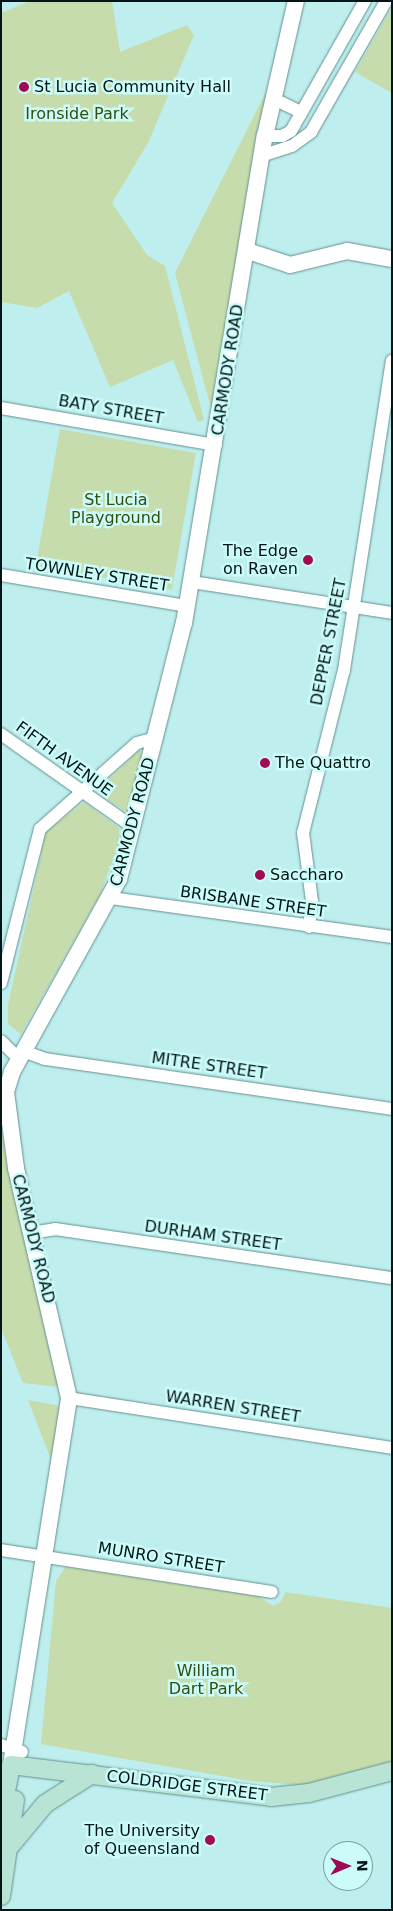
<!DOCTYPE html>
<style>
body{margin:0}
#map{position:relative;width:393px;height:1911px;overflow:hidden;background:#beeeed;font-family:"DejaVu Sans",sans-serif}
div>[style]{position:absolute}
.green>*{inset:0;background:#c6dcac;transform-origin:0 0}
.roads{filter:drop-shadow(0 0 1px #639190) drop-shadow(0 0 1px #639190)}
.minor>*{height:12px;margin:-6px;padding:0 6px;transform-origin:6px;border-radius:6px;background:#fff}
.tertiary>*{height:16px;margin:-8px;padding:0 8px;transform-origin:8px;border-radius:8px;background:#fff}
.secondary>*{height:18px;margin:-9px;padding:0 9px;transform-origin:9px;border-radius:9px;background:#b9e3d4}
.dots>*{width:14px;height:14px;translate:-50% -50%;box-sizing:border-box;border:2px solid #cbfcfa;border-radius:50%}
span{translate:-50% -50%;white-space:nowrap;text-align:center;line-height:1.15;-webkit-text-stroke:5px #cbfcfa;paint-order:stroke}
.poi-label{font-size:16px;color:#031514}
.left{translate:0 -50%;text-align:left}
.right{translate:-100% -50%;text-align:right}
.park-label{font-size:16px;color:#354d0a}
.street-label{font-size:16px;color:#031514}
.frame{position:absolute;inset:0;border:2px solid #031514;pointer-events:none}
.north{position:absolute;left:323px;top:1841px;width:50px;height:50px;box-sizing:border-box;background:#cbfcfa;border:1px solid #7ba09e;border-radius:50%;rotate:89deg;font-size:14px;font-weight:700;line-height:20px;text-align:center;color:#031514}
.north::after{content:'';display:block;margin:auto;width:18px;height:22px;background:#9f0c55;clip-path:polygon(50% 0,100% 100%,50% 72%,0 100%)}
</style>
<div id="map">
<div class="green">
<i style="clip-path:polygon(30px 1px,112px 1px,120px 52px,187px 25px,194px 35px,148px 143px,112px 203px,147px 255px,165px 266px,204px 420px,198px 422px,173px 360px,110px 387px,69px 291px,37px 308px,1px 302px,1px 13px)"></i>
<i style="clip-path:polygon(392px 7px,392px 93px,355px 72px)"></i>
<i style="clip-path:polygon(269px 86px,213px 416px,175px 273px)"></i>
<i style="left:60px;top:429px;width:138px;height:139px;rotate:10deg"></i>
<i style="clip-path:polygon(140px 749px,142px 759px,127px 812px,96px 792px)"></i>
<i style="clip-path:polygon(84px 802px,119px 828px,119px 841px,101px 893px,21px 1034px,8px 1024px,8px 1005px,46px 832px)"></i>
<i style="clip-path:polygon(1px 1127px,59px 1387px,23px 1383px,1px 1328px)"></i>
<i style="clip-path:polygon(28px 1400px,60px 1406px,53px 1465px)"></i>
<i style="clip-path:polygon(67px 1565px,258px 1596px,273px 1606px,281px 1602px,285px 1592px,392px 1608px,392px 1762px,313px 1786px,250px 1781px,41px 1744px,56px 1581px)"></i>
</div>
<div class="roads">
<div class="minor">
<i style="left:274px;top:99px;width:30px;rotate:26deg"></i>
<i style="left:265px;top:136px;width:17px"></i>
<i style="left:282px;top:136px;width:10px;rotate:-29deg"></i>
<i style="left:291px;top:131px;width:150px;rotate:-60.4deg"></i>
<i style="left:261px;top:156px;width:33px;rotate:-18deg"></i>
<i style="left:292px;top:146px;width:24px;rotate:-36deg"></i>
<i style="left:311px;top:132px;width:151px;rotate:-60.2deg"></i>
<i style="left:1px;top:408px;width:218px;rotate:9.8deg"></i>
<i style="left:1px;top:575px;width:189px;rotate:9.5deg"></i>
<i style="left:192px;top:582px;width:202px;rotate:8.8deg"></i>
<i style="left:1px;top:734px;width:161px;rotate:35.2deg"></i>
<i style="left:111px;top:898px;width:284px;rotate:7.9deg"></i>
<i style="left:309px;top:927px;width:26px;rotate:-83deg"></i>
<i style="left:312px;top:901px;width:69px;rotate:-97.5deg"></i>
<i style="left:303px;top:833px;width:168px;rotate:-75.9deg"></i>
<i style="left:344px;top:670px;width:313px;rotate:-81.2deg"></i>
<i style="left:1px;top:983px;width:159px;rotate:-75.8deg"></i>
<i style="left:40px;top:829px;width:130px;rotate:-41.6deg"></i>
<i style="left:137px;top:743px;width:20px;rotate:-15deg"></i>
<i style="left:1px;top:1041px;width:25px;rotate:45deg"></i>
<i style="left:23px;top:1051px;width:23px;rotate:20deg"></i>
<i style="left:45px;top:1059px;width:351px;rotate:8.2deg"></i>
<i style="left:31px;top:1233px;width:24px;rotate:-9deg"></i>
<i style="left:55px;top:1229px;width:341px;rotate:8.3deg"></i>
<i style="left:69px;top:1398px;width:327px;rotate:8.8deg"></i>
<i style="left:1px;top:1550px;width:274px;rotate:8.8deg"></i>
<i style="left:1px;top:1745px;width:22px;rotate:18deg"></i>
</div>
<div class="tertiary">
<i style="left:248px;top:251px;width:44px;rotate:18.4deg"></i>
<i style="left:290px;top:265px;width:59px;rotate:-13.8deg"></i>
<i style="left:347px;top:251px;width:46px;rotate:10.1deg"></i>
<i style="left:11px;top:1765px;width:372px;rotate:-81deg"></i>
<i style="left:69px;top:1398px;width:236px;rotate:-103deg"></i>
<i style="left:16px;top:1168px;width:77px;rotate:-97.5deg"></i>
<i style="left:6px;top:1092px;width:21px;rotate:-73deg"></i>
<i style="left:12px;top:1072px;width:221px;rotate:-61deg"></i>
<i style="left:119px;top:879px;width:264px;rotate:-75.8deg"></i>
<i style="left:184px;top:623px;width:494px;rotate:-80.6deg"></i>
<i style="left:265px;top:136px;width:139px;rotate:-77.1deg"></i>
</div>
<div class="secondary">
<i style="left:1px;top:1817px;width:53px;rotate:-79.1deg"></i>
<i style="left:11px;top:1765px;width:262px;rotate:7deg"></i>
<i style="left:271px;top:1797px;width:38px;rotate:-6deg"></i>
<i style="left:309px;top:1793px;width:86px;rotate:-14.8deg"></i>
<i style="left:11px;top:1845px;width:53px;rotate:-50.3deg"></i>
<i style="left:45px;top:1804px;width:56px;rotate:-32.6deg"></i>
<i style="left:1px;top:1896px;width:97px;rotate:-81.7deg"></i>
</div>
</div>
<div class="dots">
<i style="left:24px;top:87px;background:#9f0c55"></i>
<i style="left:308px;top:560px;background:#9f0c55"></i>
<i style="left:265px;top:763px;background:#9f0c55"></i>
<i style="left:260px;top:875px;background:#9f0c55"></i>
<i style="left:210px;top:1840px;background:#9f0c55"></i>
</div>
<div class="poi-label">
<span class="left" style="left:34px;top:87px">St Lucia Community Hall</span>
<span class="right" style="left:298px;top:560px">The Edge<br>on Raven</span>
<span class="left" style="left:275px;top:763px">The Quattro</span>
<span class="left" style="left:270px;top:875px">Saccharo</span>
<span class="right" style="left:200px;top:1840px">The University<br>of Queensland</span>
</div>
<div class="park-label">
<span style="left:77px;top:114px">Ironside Park</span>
<span style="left:116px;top:509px">St Lucia<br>Playground</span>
<span style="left:206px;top:1680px">William<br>Dart Park</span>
</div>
<div class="street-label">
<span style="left:228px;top:370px;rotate:-81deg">CARMODY ROAD</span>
<span style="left:111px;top:410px;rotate:10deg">BATY STREET</span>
<span style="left:97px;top:575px;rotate:9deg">TOWNLEY STREET</span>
<span style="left:329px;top:642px;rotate:-79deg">DEPPER STREET</span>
<span style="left:64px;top:759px;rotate:36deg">FIFTH AVENUE</span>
<span style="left:133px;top:822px;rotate:-75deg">CARMODY ROAD</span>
<span style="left:253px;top:902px;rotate:8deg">BRISBANE STREET</span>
<span style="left:209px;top:1066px;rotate:8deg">MITRE STREET</span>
<span style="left:213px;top:1236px;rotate:8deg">DURHAM STREET</span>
<span style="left:33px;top:1239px;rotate:76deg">CARMODY ROAD</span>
<span style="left:233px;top:1407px;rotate:9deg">WARREN STREET</span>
<span style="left:161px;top:1558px;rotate:9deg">MUNRO STREET</span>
<span style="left:187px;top:1786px;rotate:7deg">COLDRIDGE STREET</span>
</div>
<div class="frame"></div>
<div class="north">N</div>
</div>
